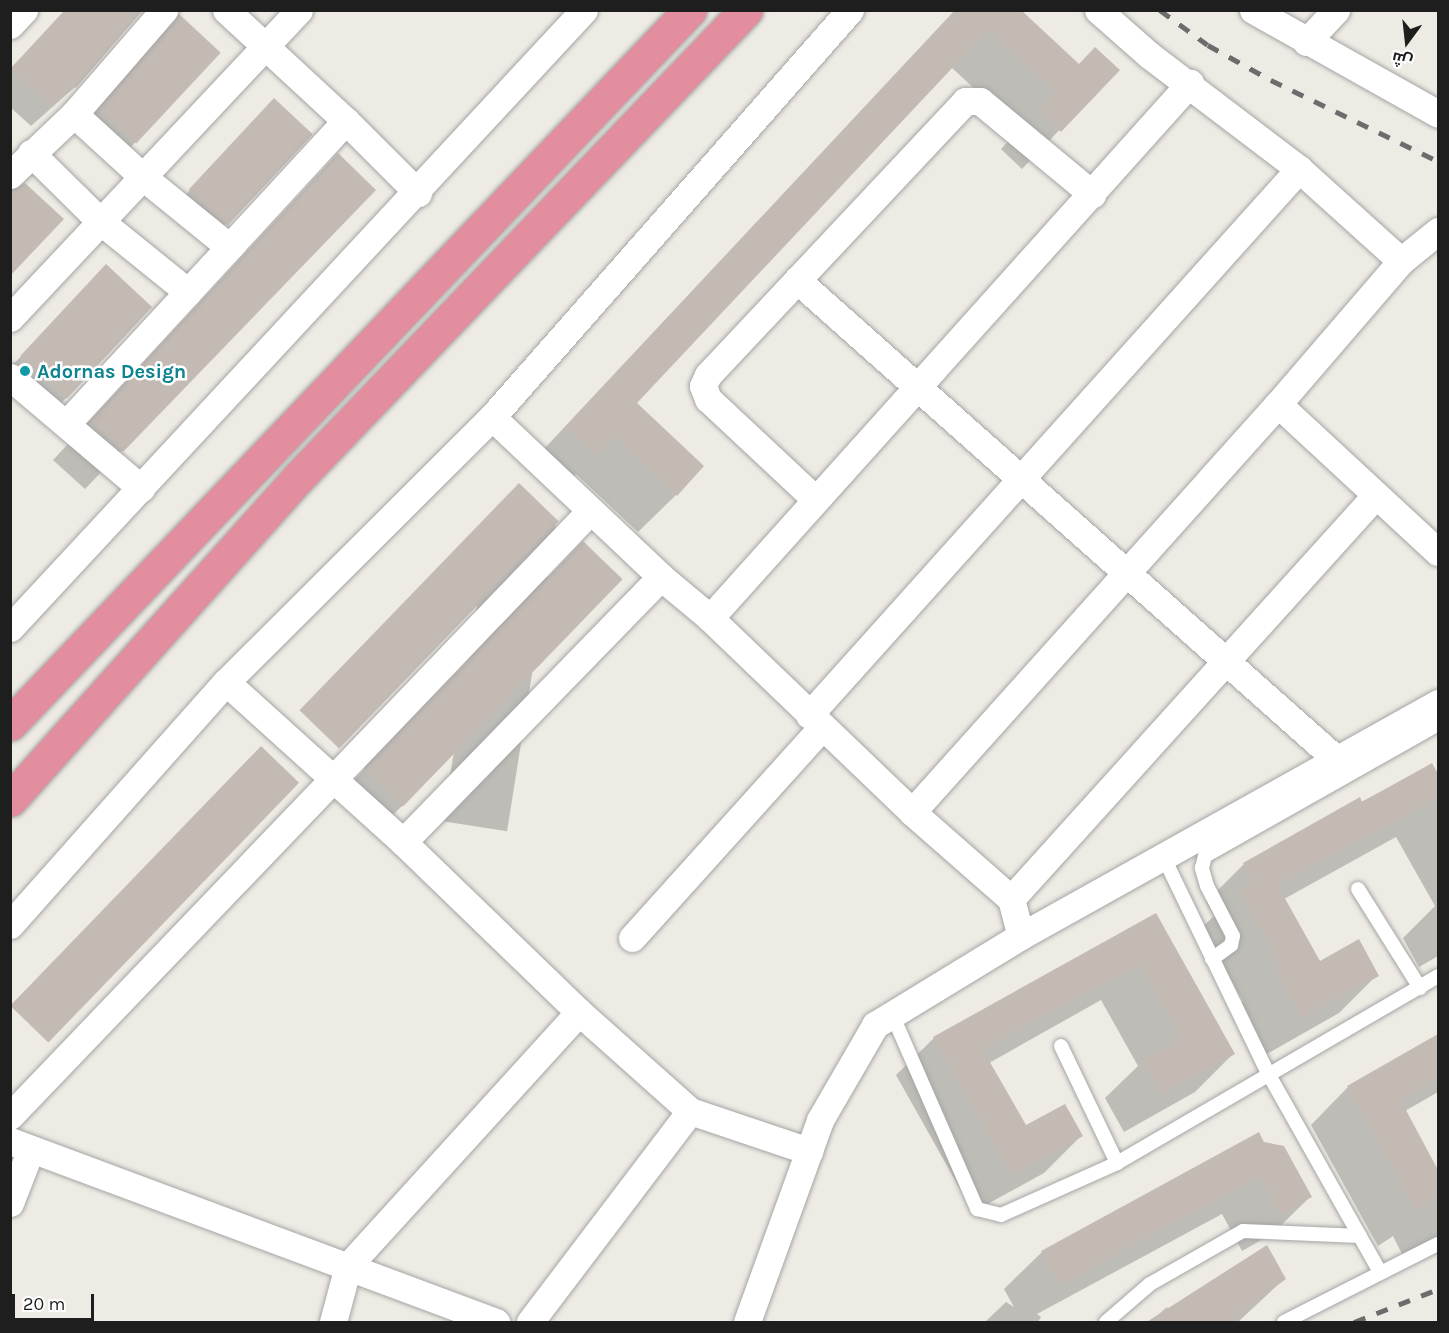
<!DOCTYPE html>
<meta charset="utf-8">
<style>
body{margin:0}
#map{position:relative;width:1449px;height:1333px;overflow:hidden;background:#eeebe4;font-family:Karla,Cairo,sans-serif}
div>[style]{position:absolute}
.shadow>*{inset:0;background:#0003;transform-origin:0 0}
.building>*{inset:0;background:#c3bab4;transform-origin:0 0}
.roads{filter:drop-shadow(0 0 2px #a5a5a5) drop-shadow(0 0 2px #a5a5a5)}
.lane>*{height:14px;margin:-7px;padding:0 7px;transform-origin:7px;border-radius:7px;background:#fff}
.street>*{height:27px;margin:-13.5px;padding:0 13.5px;transform-origin:13.5px;border-radius:13.5px;background:#fff}
.highway>*{height:33px;margin:-16.5px;padding:0 16.5px;transform-origin:16.5px;border-radius:16.5px;background:#e38e9f}
.rail>*{height:4.5px;margin-top:-2.25px;transform-origin:0;background:repeating-linear-gradient(90deg,#6c6c6c 0 12px,transparent 0 24px)}
.dots>*{width:16px;height:16px;translate:-50% -50%;box-sizing:border-box;border:3px solid #fff;border-radius:50%}
span{translate:-50% -50%;white-space:nowrap;text-align:center;line-height:1.15;-webkit-text-stroke:5px #fff;paint-order:stroke}
.culture-label{font-size:20px;color:#0d838f;font-weight:700}
.left{translate:0 -50%;text-align:left}
.frame{position:absolute;inset:0;border:12px solid #1e1e1e;pointer-events:none}
.north{position:absolute;left:1377px;top:12px;width:60px;height:60px;-webkit-text-stroke:4px #fff;paint-order:stroke;rotate:195deg;font-size:16px;font-weight:700;line-height:24px;text-align:center;color:#1e1e1e}
.north::after{content:'';display:block;margin:auto;width:21px;height:27px;background:#1e1e1e;clip-path:polygon(50% 0,100% 100%,50% 72%,0 100%)}
.scale{position:absolute;left:12px;top:1294px;width:82px;height:27px;box-sizing:border-box;border:3px solid #1e1e1e;border-top:0;padding-left:8px;font-size:18px;line-height:21px;white-space:nowrap;color:#1e1e1e;-webkit-text-stroke:4px #fff;paint-order:stroke}
</style>
<div id="map">
<div class="shadow">
<i style="clip-path:polygon(65px 10px,143px 10px,75px 87px,31px 126px,10px 107px,10px 70px)"></i>
<i style="clip-path:polygon(955px 10px,1019px 10px,1079px 65px,1117px 70px,1022px 169px,1001px 149px,1019px 130px,951px 67px,635px 403px,676px 495px,638px 532px,576px 474px,558px 492px,529px 465px)"></i>
<i style="left:179px;top:16px;width:54px;height:151px;rotate:43deg"></i>
<i style="clip-path:polygon(254px 120px,310px 134px,207px 244px,171px 211px)"></i>
<i style="clip-path:polygon(338px 155px,374px 190px,85px 489px,53px 460px)"></i>
<i style="clip-path:polygon(86px 286px,66px 398px,47px 418px,10px 368px)"></i>
<i style="left:492px;top:511px;width:65px;height:314px;rotate:9deg"></i>
<i style="clip-path:polygon(557px 569px,402px 806px,376px 832px,339px 796px)"></i>
<i style="clip-path:polygon(1431px 765px,1438px 777px,1438px 956px,1419px 967px,1403px 938px,1435px 906px,1396px 837px,1284px 899px,1320px 963px,1377px 975px,1339px 1013px,1265px 1055px,1238px 1008px,1243px 1001px,1201px 928px,1214px 916px,1206px 902px,1244px 864px)"></i>
<i style="clip-path:polygon(1155px 915px,1233px 1054px,1195px 1092px,1124px 1132px,1105px 1098px,1138px 1066px,1101px 1000px,989px 1063px,1025px 1127px,1081px 1136px,1044px 1173px,973px 1212px,896px 1075px,934px 1038px)"></i>
<i style="clip-path:polygon(1438px 1036px,1438px 1092px,1405px 1111px,1438px 1173px,1438px 1238px,1404px 1258px,1393px 1236px,1378px 1246px,1311px 1125px,1348px 1087px)"></i>
<i style="clip-path:polygon(1263px 1143px,1310px 1197px,1272px 1234px,1242px 1251px,1222px 1214px,1037px 1314px,1041px 1317px,1038px 1322px,985px 1322px,1006px 1302px,1014px 1307px,1004px 1289px,1042px 1252px)"></i>
<i style="clip-path:polygon(1284px 1279px,1238px 1322px,1150px 1322px,1167px 1307px,1168px 1309px)"></i>
</div>
<div class="building">
<i style="clip-path:polygon(65px 10px,143px 10px,76px 88px,72px 85px,52px 107px,10px 69px)"></i>
<i style="clip-path:polygon(956px 10px,1021px 10px,1079px 64px,1095px 47px,1120px 70px,1061px 132px,1038px 110px,1055px 92px,988px 30px,637px 403px,704px 466px,677px 496px,614px 437px,596px 456px,565px 427px)"></i>
<i style="left:179px;top:14px;width:57px;height:124px;rotate:43deg"></i>
<i style="left:274px;top:98px;width:53px;height:125px;rotate:43deg"></i>
<i style="clip-path:polygon(338px 153px,376px 190px,123px 452px,90px 421px)"></i>
<i style="clip-path:polygon(25px 183px,64px 219px,10px 276px,10px 190px)"></i>
<i style="left:106px;top:264px;width:63px;height:125px;rotate:43deg"></i>
<i style="left:519px;top:483px;width:55px;height:316px;rotate:44deg"></i>
<i style="left:583px;top:541px;width:55px;height:316px;rotate:44deg"></i>
<i style="left:261px;top:746px;width:53px;height:361px;rotate:44deg"></i>
<i style="clip-path:polygon(1432px 763px,1438px 774px,1438px 797px,1278px 886px,1320px 961px,1359px 939px,1379px 976px,1303px 1018px,1275px 969px,1279px 963px,1238px 889px,1253px 881px,1243px 863px,1360px 797px,1362px 802px)"></i>
<i style="clip-path:polygon(1156px 913px,1235px 1054px,1162px 1095px,1142px 1059px,1181px 1038px,1139px 964px,983px 1050px,1026px 1125px,1065px 1104px,1083px 1136px,1012px 1176px,933px 1037px)"></i>
<i style="clip-path:polygon(1438px 1034px,1438px 1077px,1400px 1099px,1438px 1170px,1438px 1195px,1416px 1210px,1347px 1086px)"></i>
<i style="clip-path:polygon(1259px 1132px,1264px 1142px,1284px 1146px,1312px 1197px,1280px 1214px,1260px 1177px,1060px 1285px,1041px 1251px)"></i>
<i style="clip-path:polygon(1267px 1245px,1286px 1279px,1226px 1323px,1145px 1323px)"></i>
</div>
<div class="roads">
<div class="lane">
<i style="left:1163px;top:856px;width:243px;rotate:64.2deg"></i>
<i style="left:1269px;top:1075px;width:226px;rotate:60.6deg"></i>
<i style="left:1358px;top:889px;width:117px;rotate:57.9deg"></i>
<i style="left:1212px;top:959px;width:24px;rotate:-36deg"></i>
<i style="left:1231px;top:945px;width:9px;rotate:-77deg"></i>
<i style="left:1233px;top:936px;width:56px;rotate:-117.5deg"></i>
<i style="left:1207px;top:886px;width:19px;rotate:-106deg"></i>
<i style="left:1202px;top:868px;width:12px;rotate:-76deg"></i>
<i style="left:1205px;top:856px;width:268px;rotate:-29.5deg"></i>
<i style="left:892px;top:1014px;width:213px;rotate:66.4deg"></i>
<i style="left:977px;top:1209px;width:25px;rotate:14deg"></i>
<i style="left:1001px;top:1215px;width:127px;rotate:-24.1deg"></i>
<i style="left:1117px;top:1163px;width:371px;rotate:-30.2deg"></i>
<i style="left:1061px;top:1046px;width:130px;rotate:64.4deg"></i>
<i style="left:1106px;top:1322px;width:58px;rotate:-40.8deg"></i>
<i style="left:1150px;top:1284px;width:107px;rotate:-29.7deg"></i>
<i style="left:1243px;top:1231px;width:117px;rotate:2.4deg"></i>
<i style="left:1284px;top:1322px;width:173px;rotate:-26.9deg"></i>
</div>
<div class="street">
<i style="left:226px;top:10px;width:163px;rotate:42.8deg"></i>
<i style="left:346px;top:121px;width:102px;rotate:45deg"></i>
<i style="left:1098px;top:10px;width:68px;rotate:41.4deg"></i>
<i style="left:1149px;top:55px;width:188px;rotate:37.2deg"></i>
<i style="left:1299px;top:169px;width:137px;rotate:42deg"></i>
<i style="left:1401px;top:261px;width:48px;rotate:-39deg"></i>
<i style="left:1253px;top:10px;width:212px;rotate:29.3deg"></i>
<i style="left:10px;top:25px;width:21px;rotate:-47deg"></i>
<i style="left:1306px;top:42px;width:44px;rotate:-46.8deg"></i>
<i style="left:74px;top:114px;width:93px;rotate:42.4deg"></i>
<i style="left:143px;top:177px;width:111px;rotate:39.1deg"></i>
<i style="left:31px;top:153px;width:97px;rotate:44.6deg"></i>
<i style="left:100px;top:221px;width:113px;rotate:38.9deg"></i>
<i style="left:10px;top:175px;width:88px;rotate:-43.6deg"></i>
<i style="left:74px;top:114px;width:138px;rotate:-49.1deg"></i>
<i style="left:797px;top:280px;width:721px;rotate:41.63deg"></i>
<i style="left:10px;top:318px;width:422px;rotate:-46.8deg"></i>
<i style="left:10px;top:377px;width:172px;rotate:40.3deg"></i>
<i style="left:1278px;top:404px;width:218px;rotate:42.8deg"></i>
<i style="left:492px;top:417px;width:233px;rotate:43.4deg"></i>
<i style="left:661px;top:577px;width:64px;rotate:39.9deg"></i>
<i style="left:710px;top:618px;width:280px;rotate:43.8deg"></i>
<i style="left:912px;top:812px;width:132px;rotate:41.3deg"></i>
<i style="left:1011px;top:899px;width:38px;rotate:75deg"></i>
<i style="left:67px;top:423px;width:411px;rotate:-47.3deg"></i>
<i style="left:815px;top:499px;width:146px;rotate:-136.9deg"></i>
<i style="left:708px;top:399px;width:14px;rotate:-111deg"></i>
<i style="left:703px;top:386px;width:12px;rotate:-66deg"></i>
<i style="left:708px;top:375px;width:376px;rotate:-46.8deg"></i>
<i style="left:965px;top:101px;width:15px"></i>
<i style="left:980px;top:101px;width:146px;rotate:39.7deg"></i>
<i style="left:710px;top:618px;width:719px;rotate:-48.1deg"></i>
<i style="left:10px;top:628px;width:843px;rotate:-47.11deg"></i>
<i style="left:226px;top:682px;width:239px;rotate:42.1deg"></i>
<i style="left:403px;top:842px;width:245px;rotate:44deg"></i>
<i style="left:579px;top:1012px;width:149px;rotate:41.7deg"></i>
<i style="left:690px;top:1111px;width:126px;rotate:18.6deg"></i>
<i style="left:809px;top:715px;width:734px;rotate:-48.09deg"></i>
<i style="left:912px;top:812px;width:548px;rotate:-48.11deg"></i>
<i style="left:1278px;top:404px;width:189px;rotate:-49.3deg"></i>
<i style="left:403px;top:842px;width:370px;rotate:-45.8deg"></i>
<i style="left:1011px;top:899px;width:543px;rotate:-47.91deg"></i>
<i style="left:10px;top:925px;width:325px;rotate:-48.4deg"></i>
<i style="left:226px;top:682px;width:375px;rotate:-44.9deg"></i>
<i style="left:492px;top:417px;width:542px;rotate:-48.66deg"></i>
<i style="left:632px;top:938px;width:284px;rotate:-48deg"></i>
<i style="left:10px;top:1116px;width:838px;rotate:-46.21deg"></i>
<i style="left:10px;top:1141px;width:519px;rotate:20.43deg"></i>
<i style="left:10px;top:1203px;width:58px;rotate:-68.7deg"></i>
<i style="left:333px;top:1322px;width:58px;rotate:-75deg"></i>
<i style="left:348px;top:1266px;width:343px;rotate:-47.7deg"></i>
<i style="left:530px;top:1322px;width:265px;rotate:-52.8deg"></i>
<i style="left:747px;top:1322px;width:215px;rotate:-70.1deg"></i>
<i style="left:820px;top:1120px;width:110px;rotate:-59.9deg"></i>
<i style="left:875px;top:1025px;width:171px;rotate:-31.4deg"></i>
<i style="left:1021px;top:936px;width:478px;rotate:-29.2deg"></i>
</div>
<div class="highway">
<i style="left:10px;top:724px;width:986px;rotate:-46.4deg"></i>
<i style="left:10px;top:800px;width:431px;rotate:-48.2deg"></i>
<i style="left:297px;top:479px;width:649px;rotate:-46.25deg"></i>
</div>
</div>
<div class="rail">
<i style="left:1160px;top:10px;width:59px;rotate:36.1deg"></i>
<i style="left:1208px;top:45px;width:72px;rotate:29.1deg"></i>
<i style="left:1271px;top:80px;width:186px;rotate:25.9deg"></i>
<i style="left:1354px;top:1322px;width:90px;rotate:-21.4deg"></i>
</div>
<div class="dots">
<i style="left:25px;top:371px;background:#0f9aa8"></i>
</div>
<div class="culture-label">
<span class="left" style="left:37px;top:371px">Adornas Design</span>
</div>
<div class="frame"></div>
<div class="north">ش</div>
<div class="scale">20 m</div>
</div>
